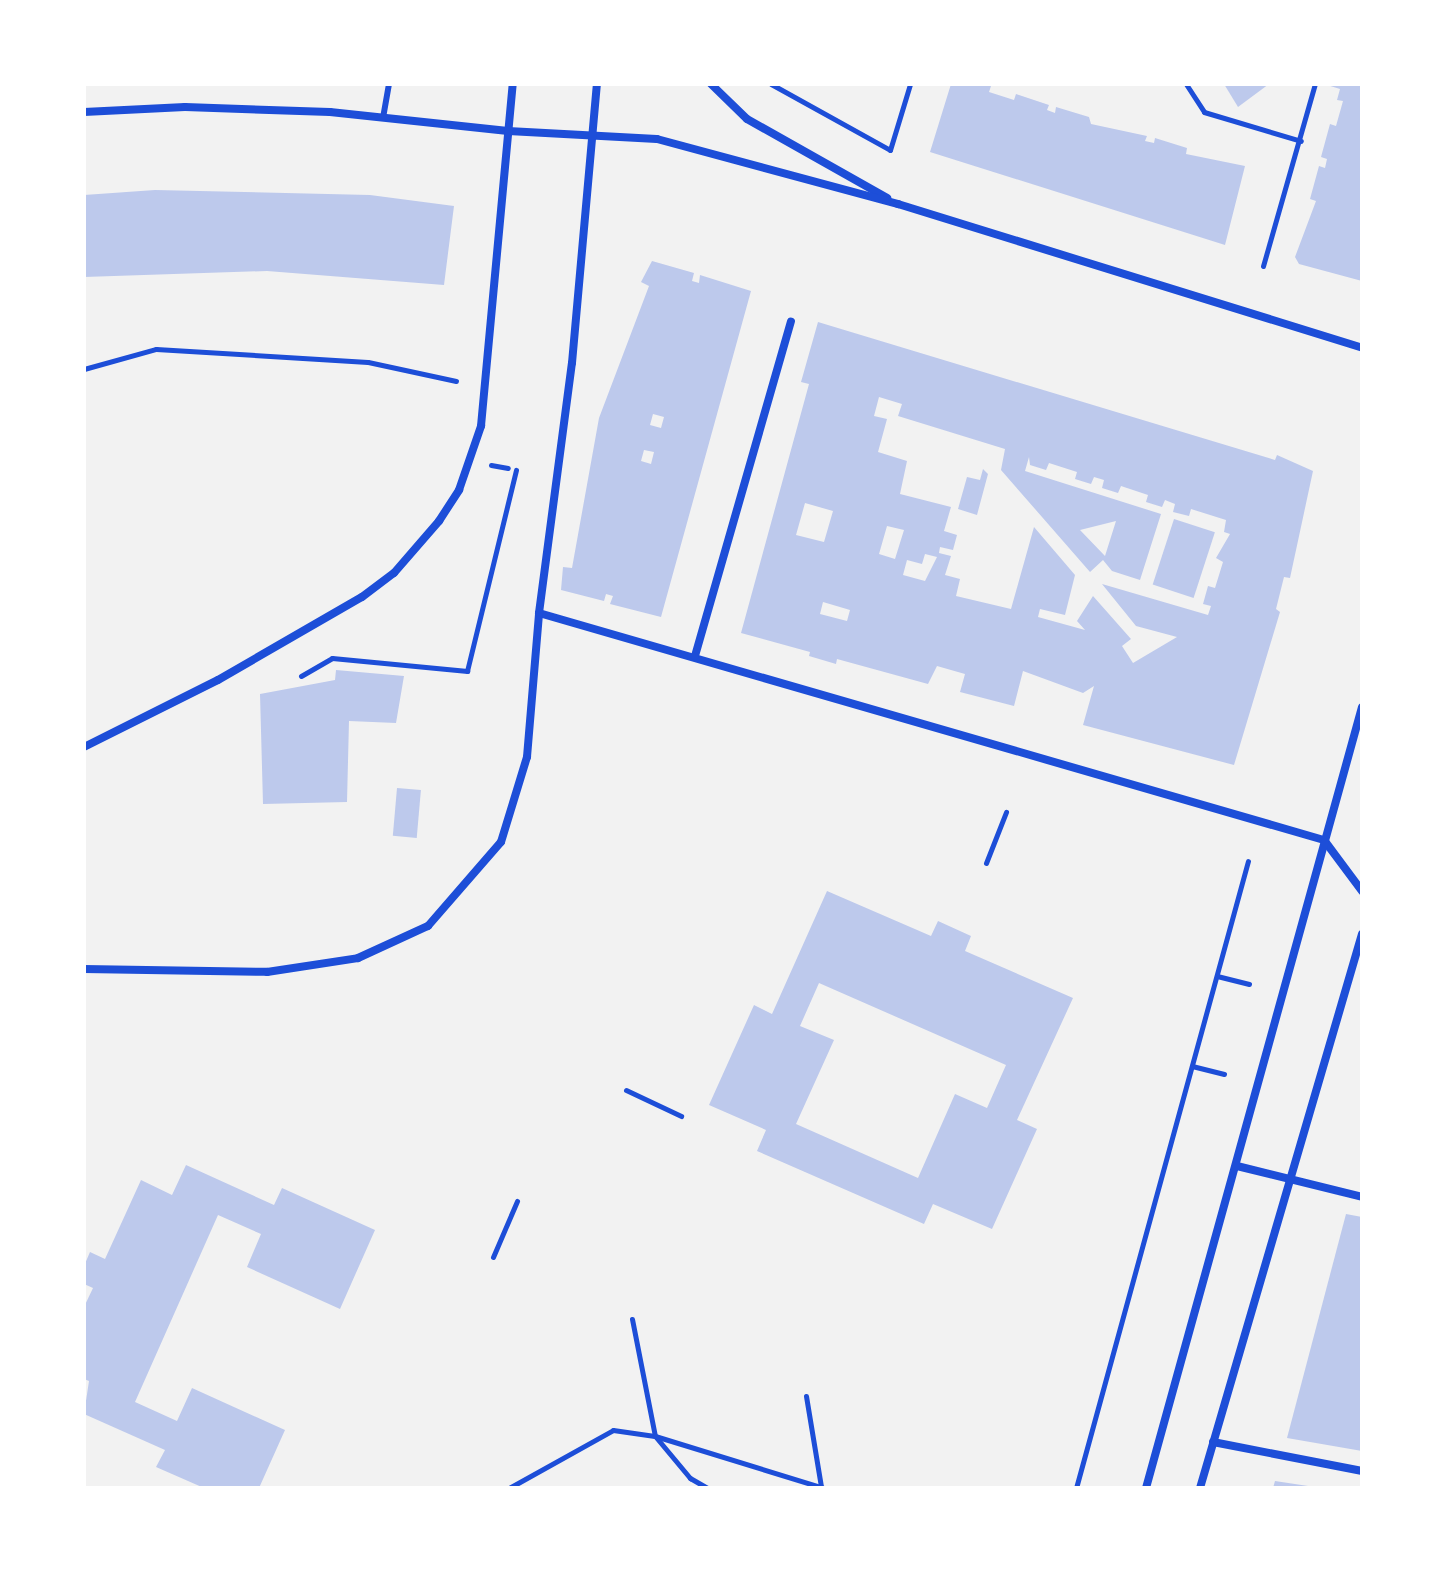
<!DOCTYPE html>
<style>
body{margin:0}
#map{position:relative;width:1446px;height:1572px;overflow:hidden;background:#f2f2f2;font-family:"Noto Sans",sans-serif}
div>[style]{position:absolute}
.building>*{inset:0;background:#bdc9ec;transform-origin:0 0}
.path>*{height:5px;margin:-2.5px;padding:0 2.5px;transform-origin:2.5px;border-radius:2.5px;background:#1d4ed8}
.service>*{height:6px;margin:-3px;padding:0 3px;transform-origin:3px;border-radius:3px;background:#1d4ed8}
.minor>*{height:8px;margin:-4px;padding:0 4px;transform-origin:4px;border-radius:4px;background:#1d4ed8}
span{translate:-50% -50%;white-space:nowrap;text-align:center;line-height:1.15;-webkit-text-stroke:8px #fff;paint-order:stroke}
.frame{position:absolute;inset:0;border:86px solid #fff;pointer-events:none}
</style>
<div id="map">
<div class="building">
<i style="clip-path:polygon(951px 84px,983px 84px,991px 86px,989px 92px,1014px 100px,1016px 94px,1049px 105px,1047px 110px,1055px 113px,1056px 107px,1089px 117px,1091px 124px,1147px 136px,1145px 141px,1154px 143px,1155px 138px,1187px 148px,1186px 154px,1245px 166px,1225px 245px,930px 152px)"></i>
<i style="clip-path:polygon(1224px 84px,1269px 84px,1238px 107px)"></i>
<i style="clip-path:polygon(1324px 84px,1362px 84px,1362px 281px,1299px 264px,1295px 257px,1316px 201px,1310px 199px,1319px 166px,1325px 168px,1327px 159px,1321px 157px,1330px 124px,1336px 126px,1343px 101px,1337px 100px,1340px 89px)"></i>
<i style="clip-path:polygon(155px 190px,370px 195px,454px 206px,444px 285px,267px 271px,84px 277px,84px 195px)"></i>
<i style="clip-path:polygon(evenodd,652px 261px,694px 273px,692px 281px,699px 283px,700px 275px,751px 291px,661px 617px,610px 604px,613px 596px,606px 594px,604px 601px,561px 590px,563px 567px,572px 568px,599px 418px,649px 286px,641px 282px,652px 261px,653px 414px,664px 417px,661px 428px,650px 425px,653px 414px,652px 261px,644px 450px,654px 452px,651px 464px,641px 461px,644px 450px)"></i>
<i style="clip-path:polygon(evenodd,818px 322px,1275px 460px,1277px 455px,1313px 471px,1290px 578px,1284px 577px,1276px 609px,1280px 612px,1234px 765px,1083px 725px,1094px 686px,1083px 693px,1023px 671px,1014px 706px,960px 692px,965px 674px,937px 666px,928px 684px,837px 659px,836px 664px,809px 656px,810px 652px,741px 633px,809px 384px,801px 382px,818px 322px,879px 397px,902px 404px,898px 416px,1005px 449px,1001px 470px,1090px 572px,1103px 560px,1112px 571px,1140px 580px,1161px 514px,1025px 471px,1029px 457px,1030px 465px,1046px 470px,1049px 463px,1077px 472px,1075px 479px,1091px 484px,1094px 477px,1104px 480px,1102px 488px,1118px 493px,1121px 486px,1148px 495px,1146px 502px,1162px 507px,1165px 500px,1175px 504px,1173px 512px,1189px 516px,1191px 509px,1226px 520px,1224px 532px,1230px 534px,1216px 558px,1223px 562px,1215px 588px,1208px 586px,1203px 604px,1211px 606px,1208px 615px,1102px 584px,1136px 626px,1177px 637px,1133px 663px,1122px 646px,1131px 639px,1093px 596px,1077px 621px,1085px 630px,1038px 617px,1040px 609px,1065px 615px,1075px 575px,1034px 527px,1011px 609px,956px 596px,960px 579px,945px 575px,951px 556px,939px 553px,940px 547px,953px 550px,957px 535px,944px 531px,951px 507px,900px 494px,907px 461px,878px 452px,887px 419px,874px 416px,879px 397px,818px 322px,805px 503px,833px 511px,824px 542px,796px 535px,805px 503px,818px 322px,1116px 521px,1105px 556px,1080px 530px,1116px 521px,818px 322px,887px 526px,904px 530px,895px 559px,879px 554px,887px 526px,818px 322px,925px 554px,937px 557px,925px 581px,903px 575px,907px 560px,922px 564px,925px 554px,818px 322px,823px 602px,850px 610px,847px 621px,820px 614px,823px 602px)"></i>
<i style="clip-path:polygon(983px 469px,988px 474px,977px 515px,958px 509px,967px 477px,980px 480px)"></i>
<i style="left:1174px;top:519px;width:43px;height:69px;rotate:18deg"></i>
<i style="clip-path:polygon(336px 670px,404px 676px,396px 723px,349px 721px,347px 802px,263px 804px,260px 694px,335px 680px)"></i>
<i style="left:397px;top:788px;width:24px;height:48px;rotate:5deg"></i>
<i style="clip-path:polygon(evenodd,827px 891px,931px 936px,938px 921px,971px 936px,965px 951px,1073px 998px,1017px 1120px,1037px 1129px,992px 1229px,933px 1204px,924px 1224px,757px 1151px,766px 1130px,709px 1105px,754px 1005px,772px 1014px,827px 891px,819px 983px,1006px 1065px,987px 1108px,955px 1094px,918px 1178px,796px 1124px,834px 1040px,800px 1026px,819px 983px)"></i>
<i style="clip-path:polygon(186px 1165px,274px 1205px,282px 1188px,375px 1230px,340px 1309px,247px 1267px,261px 1234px,218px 1215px,135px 1402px,177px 1421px,192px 1388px,285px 1430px,259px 1488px,204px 1488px,156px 1467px,165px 1450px,84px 1414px,89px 1381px,84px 1379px,84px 1307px,93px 1288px,84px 1284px,84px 1266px,90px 1252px,105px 1259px,141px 1180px,172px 1195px)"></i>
<i style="clip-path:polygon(1346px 1214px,1362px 1217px,1362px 1451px,1287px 1438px)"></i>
<i style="clip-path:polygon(1275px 1481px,1308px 1486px,1308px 1488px,1273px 1488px)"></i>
</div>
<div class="path">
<i style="left:771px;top:84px;width:136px;rotate:29deg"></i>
<i style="left:890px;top:150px;width:69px;rotate:-73.1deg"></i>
<i style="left:1186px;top:84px;width:33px;rotate:57deg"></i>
<i style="left:1204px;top:112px;width:101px;rotate:16.6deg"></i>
<i style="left:1263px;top:266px;width:189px;rotate:-74.1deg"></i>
<i style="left:84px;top:369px;width:75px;rotate:-15.5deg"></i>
<i style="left:156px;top:349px;width:212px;rotate:3.5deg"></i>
<i style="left:368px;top:362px;width:90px;rotate:12.2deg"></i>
<i style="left:491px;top:465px;width:17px;rotate:10deg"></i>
<i style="left:301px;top:676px;width:36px;rotate:-30deg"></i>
<i style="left:332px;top:658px;width:136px;rotate:5.5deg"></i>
<i style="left:467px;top:671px;width:207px;rotate:-76.3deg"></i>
<i style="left:986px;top:863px;width:55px;rotate:-68.6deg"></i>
<i style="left:1217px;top:976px;width:33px;rotate:14deg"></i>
<i style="left:1192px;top:1066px;width:33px;rotate:14deg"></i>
<i style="left:626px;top:1090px;width:61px;rotate:25.3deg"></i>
<i style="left:493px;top:1257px;width:61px;rotate:-66.8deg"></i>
<i style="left:632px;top:1319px;width:119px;rotate:78.9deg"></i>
<i style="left:655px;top:1436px;width:55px;rotate:50.2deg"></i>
<i style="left:690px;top:1478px;width:20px;rotate:30deg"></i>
<i style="left:806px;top:1396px;width:92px;rotate:80.6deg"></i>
<i style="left:509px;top:1488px;width:119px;rotate:-29.1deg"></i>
<i style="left:613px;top:1430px;width:42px;rotate:8.1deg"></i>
<i style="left:655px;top:1436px;width:177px;rotate:17.1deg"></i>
<i style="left:1076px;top:1488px;width:650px;rotate:-74.66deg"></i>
</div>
<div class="service">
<i style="left:383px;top:118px;width:35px;rotate:-80deg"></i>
</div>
<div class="minor">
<i style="left:711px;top:84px;width:50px;rotate:44.2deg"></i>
<i style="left:747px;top:119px;width:161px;rotate:29.4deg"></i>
<i style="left:84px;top:112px;width:101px;rotate:-2.8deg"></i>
<i style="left:185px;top:107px;width:145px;rotate:2deg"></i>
<i style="left:330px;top:112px;width:179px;rotate:6.1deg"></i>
<i style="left:508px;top:131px;width:149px;rotate:3.1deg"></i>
<i style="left:657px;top:139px;width:250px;rotate:15.1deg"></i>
<i style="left:898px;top:204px;width:486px;rotate:17.2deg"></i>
<i style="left:539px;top:613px;width:817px;rotate:16.13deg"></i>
<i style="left:1324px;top:840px;width:64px;rotate:53.3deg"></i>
<i style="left:695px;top:656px;width:348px;rotate:-74deg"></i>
<i style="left:84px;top:747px;width:150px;rotate:-26.6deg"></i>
<i style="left:218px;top:680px;width:166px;rotate:-30deg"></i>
<i style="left:362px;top:597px;width:40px;rotate:-37deg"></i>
<i style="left:394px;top:573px;width:69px;rotate:-49.1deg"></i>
<i style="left:439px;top:521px;width:37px;rotate:-57deg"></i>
<i style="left:459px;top:490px;width:68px;rotate:-71deg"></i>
<i style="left:481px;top:426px;width:343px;rotate:-84.7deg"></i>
<i style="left:84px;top:969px;width:183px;rotate:0.9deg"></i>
<i style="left:267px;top:972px;width:92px;rotate:-8.7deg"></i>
<i style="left:358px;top:958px;width:77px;rotate:-24.6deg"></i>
<i style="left:428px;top:926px;width:111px;rotate:-49deg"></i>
<i style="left:501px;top:842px;width:89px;rotate:-73deg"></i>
<i style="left:527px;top:757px;width:144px;rotate:-85.2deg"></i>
<i style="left:539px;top:613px;width:252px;rotate:-82.5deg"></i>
<i style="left:572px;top:363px;width:280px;rotate:-84.9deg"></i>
<i style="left:1237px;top:1166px;width:129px;rotate:13.9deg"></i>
<i style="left:1213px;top:1442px;width:152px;rotate:11deg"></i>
<i style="left:1146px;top:1488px;width:810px;rotate:-74.54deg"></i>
<i style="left:1200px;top:1488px;width:577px;rotate:-73.7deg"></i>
</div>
<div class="frame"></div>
</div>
